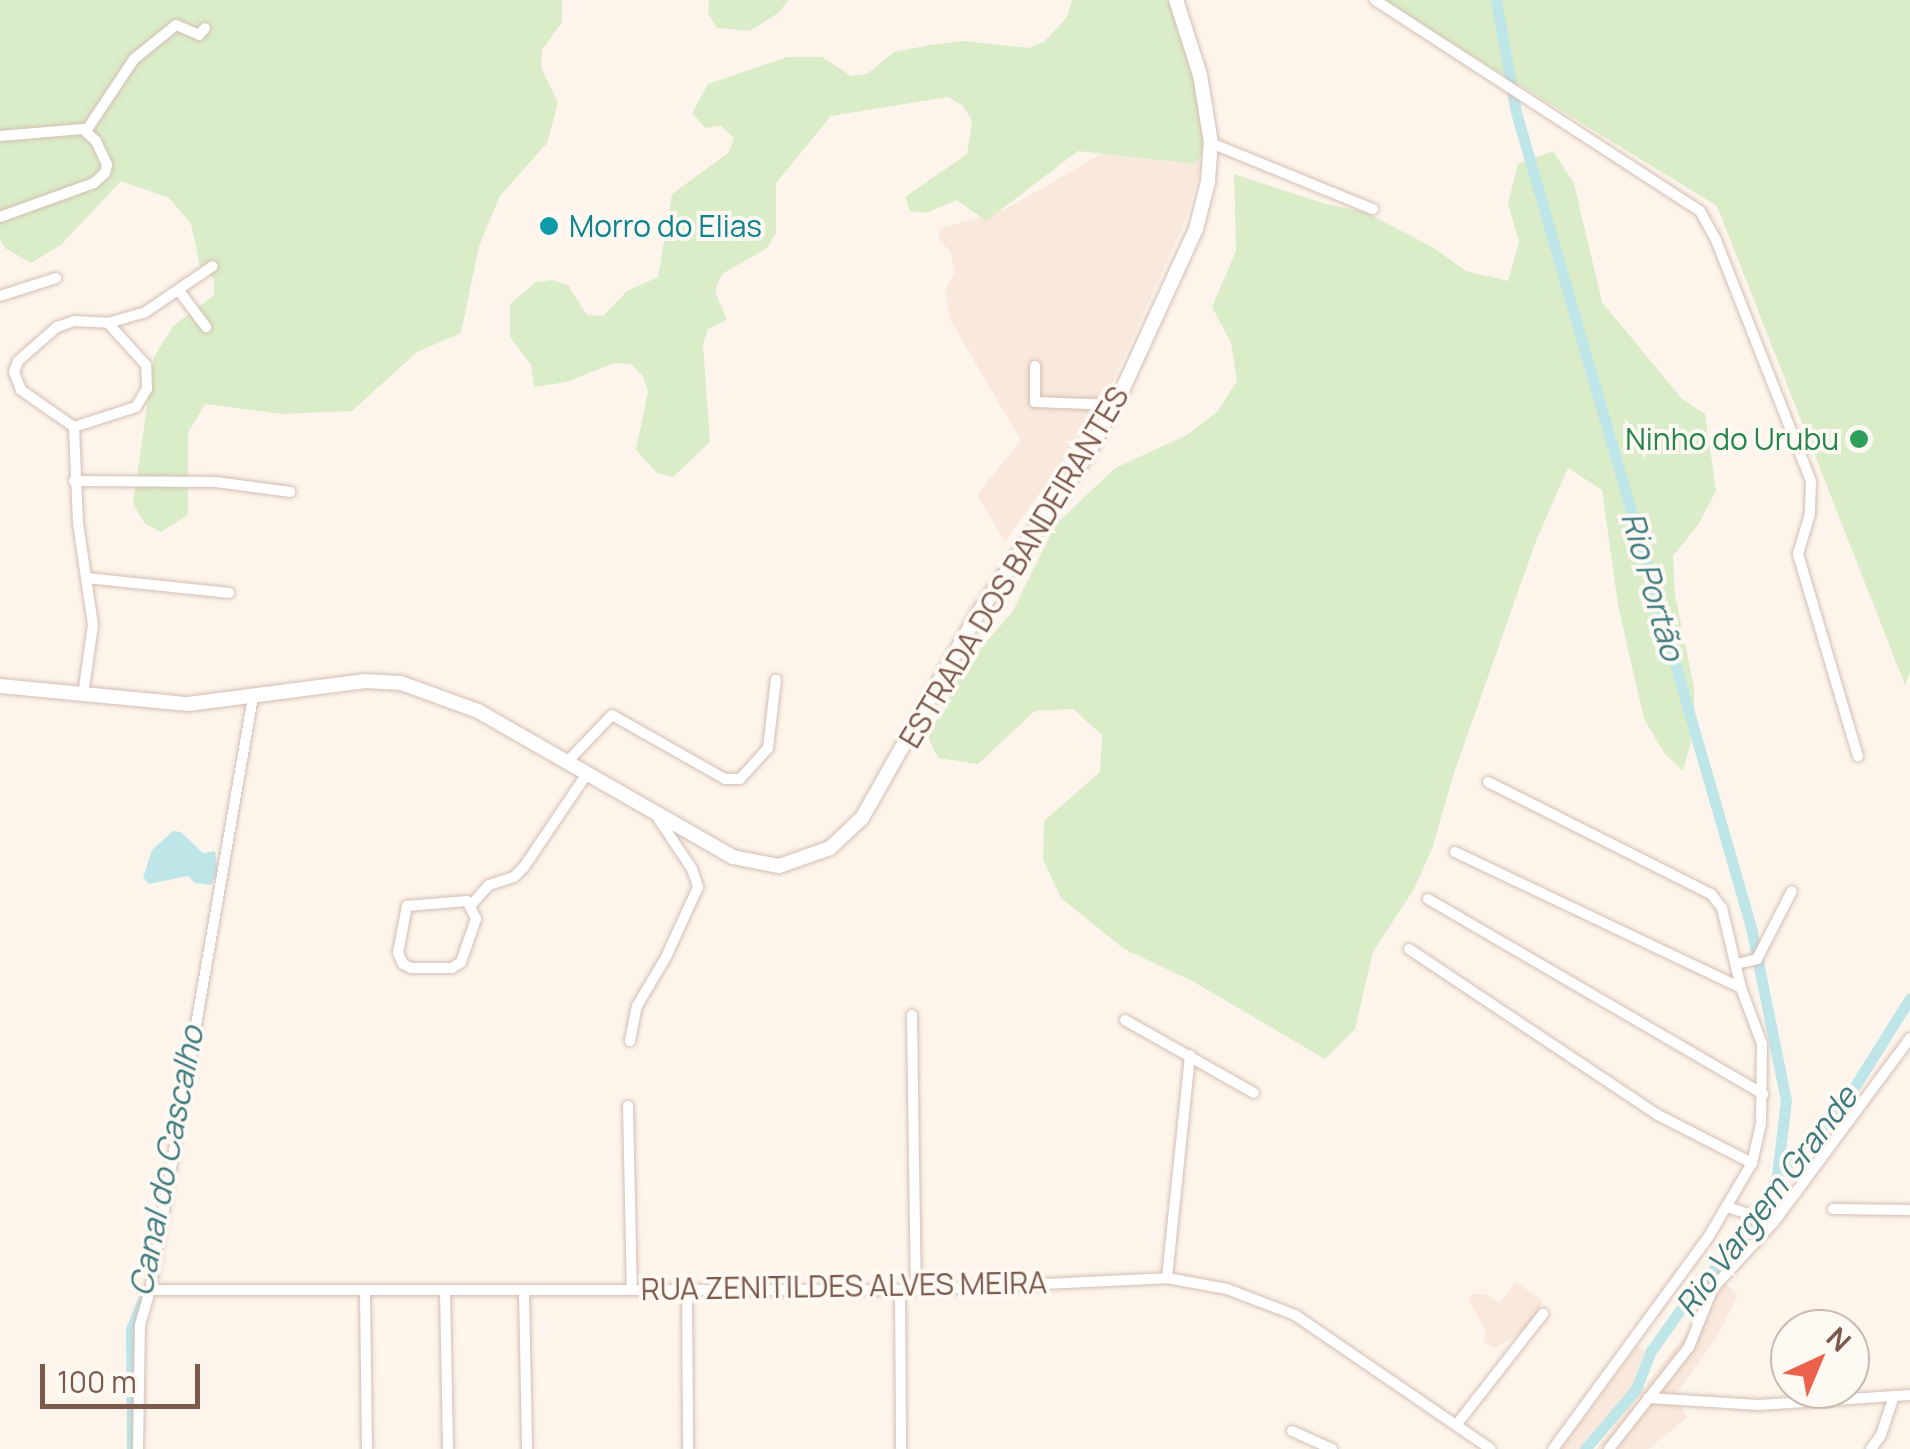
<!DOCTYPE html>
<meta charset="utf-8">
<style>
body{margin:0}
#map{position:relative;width:1910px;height:1449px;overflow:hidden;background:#fdf5ec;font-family:Manrope,sans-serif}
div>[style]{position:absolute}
.residential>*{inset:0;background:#f8e9dc}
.green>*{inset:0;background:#daedc8}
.water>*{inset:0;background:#bee6e9}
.canal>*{height:11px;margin:-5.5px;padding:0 5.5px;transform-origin:5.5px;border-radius:5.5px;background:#bee6e9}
.roads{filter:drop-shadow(0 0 2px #d4beb2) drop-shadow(0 0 2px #d4beb2)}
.street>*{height:10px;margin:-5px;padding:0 5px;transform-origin:5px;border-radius:5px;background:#fff}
.secondary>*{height:14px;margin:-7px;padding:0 7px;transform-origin:7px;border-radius:7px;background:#fff}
.dots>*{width:28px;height:28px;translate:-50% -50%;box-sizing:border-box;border:5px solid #fff9f3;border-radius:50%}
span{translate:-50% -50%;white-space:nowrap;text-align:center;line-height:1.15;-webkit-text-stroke:8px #fff9f3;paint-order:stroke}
.culture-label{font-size:30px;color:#0d838f}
.left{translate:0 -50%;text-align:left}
.leisure-label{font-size:30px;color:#27864d}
.right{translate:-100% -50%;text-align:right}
.street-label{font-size:30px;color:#7b594c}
.water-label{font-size:32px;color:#3e7b80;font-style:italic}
.north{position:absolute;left:1770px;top:1309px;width:100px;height:100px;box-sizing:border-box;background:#fff9f3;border:2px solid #cab9b0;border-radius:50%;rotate:44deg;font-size:28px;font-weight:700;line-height:40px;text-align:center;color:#7b594c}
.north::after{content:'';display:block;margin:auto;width:35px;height:45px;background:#eb634d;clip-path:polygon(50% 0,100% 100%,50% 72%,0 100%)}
.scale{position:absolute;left:40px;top:1364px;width:160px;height:45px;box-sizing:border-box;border:5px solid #7b594c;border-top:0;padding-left:12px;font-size:30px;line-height:35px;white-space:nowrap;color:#7b594c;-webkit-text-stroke:8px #fff9f3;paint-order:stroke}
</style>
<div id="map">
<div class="residential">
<i style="clip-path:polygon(1103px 153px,1191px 154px,1203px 162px,1183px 226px,1099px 412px,1005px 541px,977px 495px,1021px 440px,950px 320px,945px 291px,955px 272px,950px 251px,939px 240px,940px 229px,1006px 209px)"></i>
<i style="clip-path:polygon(1516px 1282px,1543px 1301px,1536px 1317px,1522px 1332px,1495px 1348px,1484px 1342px,1485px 1330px,1468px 1299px,1472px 1294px,1485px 1294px,1500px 1303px)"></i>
<i style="clip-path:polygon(1725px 1284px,1738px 1295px,1717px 1337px,1676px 1394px,1687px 1418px,1648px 1449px,1596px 1449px)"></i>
<i style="clip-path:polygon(1637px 1346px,1654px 1356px,1630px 1395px,1589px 1449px,1561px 1449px)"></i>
</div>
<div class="green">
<i style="clip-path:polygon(0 0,562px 0,562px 22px,542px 50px,541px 67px,558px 103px,547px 143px,500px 196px,479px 246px,461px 333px,417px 352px,352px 411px,282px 414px,205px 404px,188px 433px,188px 515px,161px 532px,145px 524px,133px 504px,154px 357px,173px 326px,214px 295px,214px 279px,200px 266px,191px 224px,169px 198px,121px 181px,61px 245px,31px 263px,5px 248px,0 240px)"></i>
<i style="clip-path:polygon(709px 0,789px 0,778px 13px,750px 31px,717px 28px,708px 14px)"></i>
<i style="clip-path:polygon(1072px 0,1175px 0,1204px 123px,1207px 149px,1195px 164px,1078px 151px,986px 221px,957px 200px,926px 213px,910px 211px,905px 197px,967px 154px,972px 121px,963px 106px,948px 97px,831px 116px,776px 183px,776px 233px,767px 248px,722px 274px,715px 291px,727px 320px,708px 329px,703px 344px,710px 442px,673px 477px,657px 473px,636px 450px,648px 392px,643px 376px,631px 364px,614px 363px,567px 382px,534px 387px,531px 365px,510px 337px,510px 304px,536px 282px,552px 280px,568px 285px,587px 315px,603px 316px,627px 291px,658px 277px,672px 194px,728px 153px,734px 138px,721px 126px,705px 128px,692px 113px,708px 84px,787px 57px,822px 57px,851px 76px,867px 74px,894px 52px,930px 45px,963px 41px,1029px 48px,1044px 42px,1067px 17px)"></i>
<i style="clip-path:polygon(1381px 0,1910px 0,1910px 672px,1905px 685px,1717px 206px)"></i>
<i style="clip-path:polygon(1553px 151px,1574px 183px,1602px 302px,1682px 399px,1705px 414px,1716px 491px,1698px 525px,1673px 556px,1675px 595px,1694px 687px,1694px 730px,1683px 771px,1665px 754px,1644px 719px,1618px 605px,1602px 490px,1568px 468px,1536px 541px,1454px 773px,1432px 849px,1414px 889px,1373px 952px,1355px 1029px,1325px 1059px,1194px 982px,1124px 949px,1061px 898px,1043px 860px,1044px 821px,1100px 772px,1102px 735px,1073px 709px,1035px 711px,978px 764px,938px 758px,928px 737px,963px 669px,1013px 611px,1055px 525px,1115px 468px,1187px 435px,1217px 412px,1237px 381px,1231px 343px,1212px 307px,1236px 251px,1234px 174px,1326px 204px,1365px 212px,1434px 248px,1466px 271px,1508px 281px,1519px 242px,1508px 203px,1518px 164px)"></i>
</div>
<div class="water">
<i style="clip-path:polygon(173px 831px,181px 832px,203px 853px,215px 851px,218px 874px,210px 885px,195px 883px,188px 876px,149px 884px,143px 878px,152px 850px)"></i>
</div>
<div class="canal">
<i style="left:1496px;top:0;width:114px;rotate:79.9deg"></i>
<i style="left:1516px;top:112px;width:848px;rotate:73.92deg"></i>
<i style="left:1751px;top:927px;width:177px;rotate:78.6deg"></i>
<i style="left:1786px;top:1100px;width:77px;rotate:96.8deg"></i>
<i style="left:132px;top:1449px;width:120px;rotate:-90.5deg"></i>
<i style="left:131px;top:1329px;width:40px;rotate:-68deg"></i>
<i style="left:1585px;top:1449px;width:79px;rotate:-49.6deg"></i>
<i style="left:1636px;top:1389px;width:41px;rotate:-68.5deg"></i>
<i style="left:1651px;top:1351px;width:76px;rotate:-54.6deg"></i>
<i style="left:1695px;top:1289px;width:61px;rotate:-46.3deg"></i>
<i style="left:1737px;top:1245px;width:80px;rotate:-59.9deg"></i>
<i style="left:1777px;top:1176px;width:97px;rotate:-47.1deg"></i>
<i style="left:1843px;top:1105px;width:126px;rotate:-57.9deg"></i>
</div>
<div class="roads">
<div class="street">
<i style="left:1375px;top:0;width:387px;rotate:33deg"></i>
<i style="left:1700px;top:211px;width:33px;rotate:61deg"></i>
<i style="left:1716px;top:240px;width:259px;rotate:68.5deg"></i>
<i style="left:1811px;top:481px;width:33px;rotate:92deg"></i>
<i style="left:1810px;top:514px;width:42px;rotate:106.7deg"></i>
<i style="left:1798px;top:554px;width:211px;rotate:73.5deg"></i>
<i style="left:86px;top:131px;width:87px;rotate:-56.3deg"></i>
<i style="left:134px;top:59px;width:54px;rotate:-39deg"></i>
<i style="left:176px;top:25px;width:25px;rotate:23deg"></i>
<i style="left:199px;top:35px;width:9px;rotate:-49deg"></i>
<i style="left:0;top:136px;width:83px;rotate:-4.8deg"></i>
<i style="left:83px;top:129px;width:18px;rotate:43deg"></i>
<i style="left:96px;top:141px;width:26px;rotate:65deg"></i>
<i style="left:107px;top:165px;width:8px;rotate:104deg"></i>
<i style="left:105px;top:173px;width:15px;rotate:138deg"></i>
<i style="left:94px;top:183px;width:100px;rotate:160.1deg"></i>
<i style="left:1211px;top:143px;width:175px;rotate:22.2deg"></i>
<i style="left:180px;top:292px;width:44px;rotate:53.4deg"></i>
<i style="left:0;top:296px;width:59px;rotate:-17.8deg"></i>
<i style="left:1035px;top:366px;width:36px;rotate:90deg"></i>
<i style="left:1035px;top:402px;width:80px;rotate:2.1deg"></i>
<i style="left:74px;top:427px;width:65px;rotate:-17.9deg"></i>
<i style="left:136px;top:407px;width:21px;rotate:-59deg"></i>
<i style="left:147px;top:389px;width:24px;rotate:-92deg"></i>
<i style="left:146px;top:365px;width:57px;rotate:-132.1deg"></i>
<i style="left:74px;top:481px;width:142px;rotate:0.4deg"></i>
<i style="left:216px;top:482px;width:75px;rotate:7.7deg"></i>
<i style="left:87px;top:578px;width:143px;rotate:6deg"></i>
<i style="left:83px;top:695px;width:71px;rotate:-81.9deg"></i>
<i style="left:93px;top:625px;width:103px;rotate:-98.4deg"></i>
<i style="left:78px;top:523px;width:96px;rotate:-92.4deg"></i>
<i style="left:74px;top:427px;width:65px;rotate:-145.1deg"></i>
<i style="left:21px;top:390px;width:19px;rotate:-111deg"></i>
<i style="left:14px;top:372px;width:12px;rotate:-70deg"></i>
<i style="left:18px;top:361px;width:52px;rotate:-41.1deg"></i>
<i style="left:57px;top:327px;width:18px;rotate:-19deg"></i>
<i style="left:74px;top:321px;width:34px;rotate:3deg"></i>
<i style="left:108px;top:323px;width:37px;rotate:-16deg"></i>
<i style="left:144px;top:313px;width:83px;rotate:-34.3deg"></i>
<i style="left:566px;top:763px;width:66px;rotate:-46.2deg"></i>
<i style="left:612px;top:715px;width:130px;rotate:29.5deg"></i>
<i style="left:725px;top:779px;width:15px"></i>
<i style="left:740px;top:779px;width:42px;rotate:-47.9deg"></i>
<i style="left:768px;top:748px;width:69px;rotate:-83.4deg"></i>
<i style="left:1488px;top:782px;width:250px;rotate:26.7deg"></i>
<i style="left:1711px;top:894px;width:18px;rotate:52deg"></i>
<i style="left:1722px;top:908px;width:82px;rotate:76.6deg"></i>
<i style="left:1741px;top:988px;width:60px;rotate:69.4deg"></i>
<i style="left:1762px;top:1044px;width:80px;rotate:90.7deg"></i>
<i style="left:1761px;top:1124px;width:40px;rotate:103deg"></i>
<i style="left:1752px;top:1163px;width:85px;rotate:120.5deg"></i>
<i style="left:1709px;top:1236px;width:264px;rotate:126.2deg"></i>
<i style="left:1455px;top:852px;width:317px;rotate:25.4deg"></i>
<i style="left:1428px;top:899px;width:388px;rotate:30.2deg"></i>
<i style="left:467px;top:901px;width:20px;rotate:63deg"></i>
<i style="left:476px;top:919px;width:46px;rotate:109.2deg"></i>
<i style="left:461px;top:962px;width:11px;rotate:146deg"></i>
<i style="left:452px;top:968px;width:41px;rotate:180deg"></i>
<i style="left:411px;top:968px;width:9px;rotate:-153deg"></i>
<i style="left:403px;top:964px;width:12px;rotate:-114deg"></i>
<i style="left:398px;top:953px;width:48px;rotate:-79.2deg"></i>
<i style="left:407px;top:906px;width:60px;rotate:-4.8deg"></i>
<i style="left:471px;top:905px;width:27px;rotate:-48deg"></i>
<i style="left:489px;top:885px;width:26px;rotate:-18deg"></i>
<i style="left:514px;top:877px;width:14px;rotate:-45deg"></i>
<i style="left:524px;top:867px;width:111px;rotate:-56deg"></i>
<i style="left:1409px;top:949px;width:299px;rotate:33.7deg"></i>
<i style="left:1658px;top:1115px;width:106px;rotate:27.1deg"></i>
<i style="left:1736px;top:964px;width:22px;rotate:-13deg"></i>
<i style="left:1757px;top:959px;width:76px;rotate:-62.8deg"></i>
<i style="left:912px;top:1015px;width:275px;rotate:89.2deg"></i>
<i style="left:1125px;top:1020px;width:148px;rotate:29.5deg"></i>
<i style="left:630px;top:1041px;width:36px;rotate:-79deg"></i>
<i style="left:637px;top:1006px;width:57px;rotate:-59.4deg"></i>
<i style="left:666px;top:957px;width:77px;rotate:-65.4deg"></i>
<i style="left:698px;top:887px;width:19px;rotate:-108deg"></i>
<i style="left:692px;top:869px;width:61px;rotate:-123.7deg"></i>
<i style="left:628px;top:1106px;width:184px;rotate:88.8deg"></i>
<i style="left:1727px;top:1207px;width:49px;rotate:17.7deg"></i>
<i style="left:1833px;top:1209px;width:77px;rotate:0.7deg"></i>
<i style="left:1167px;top:1278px;width:224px;rotate:-84.1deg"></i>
<i style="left:150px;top:1290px;width:766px"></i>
<i style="left:916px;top:1290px;width:251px;rotate:-2.7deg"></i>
<i style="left:1167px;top:1278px;width:61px;rotate:10.4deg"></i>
<i style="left:1227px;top:1289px;width:73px;rotate:20.9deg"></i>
<i style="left:1295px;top:1315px;width:237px;rotate:34.4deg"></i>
<i style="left:524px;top:1290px;width:159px;rotate:88.9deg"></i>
<i style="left:687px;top:1290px;width:159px;rotate:89.6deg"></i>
<i style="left:900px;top:1290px;width:159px;rotate:89.6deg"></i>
<i style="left:365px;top:1291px;width:158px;rotate:89.3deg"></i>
<i style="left:445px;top:1291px;width:158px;rotate:88.9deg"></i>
<i style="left:1648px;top:1398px;width:111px;rotate:3.6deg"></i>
<i style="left:1759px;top:1405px;width:151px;rotate:-3.8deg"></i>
<i style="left:1457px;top:1424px;width:140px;rotate:-52deg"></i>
<i style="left:1292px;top:1431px;width:44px;rotate:24.2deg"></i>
<i style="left:138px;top:1449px;width:124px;rotate:-89.1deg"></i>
<i style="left:140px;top:1325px;width:36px;rotate:-74deg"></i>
<i style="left:150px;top:1290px;width:602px;rotate:-80.15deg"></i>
<i style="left:1609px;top:1449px;width:130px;rotate:-51.9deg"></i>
<i style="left:1689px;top:1347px;width:64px;rotate:-67.9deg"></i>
<i style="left:1713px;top:1288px;width:90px;rotate:-47.3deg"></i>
<i style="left:1774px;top:1222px;width:229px;rotate:-53.5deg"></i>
<i style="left:1871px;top:1449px;width:17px;rotate:-54deg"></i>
<i style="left:1881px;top:1435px;width:41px;rotate:-71.6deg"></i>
</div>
<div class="secondary">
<i style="left:0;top:686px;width:189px;rotate:5.5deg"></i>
<i style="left:188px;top:704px;width:177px;rotate:-7.4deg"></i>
<i style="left:364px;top:681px;width:37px;rotate:3deg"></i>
<i style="left:401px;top:683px;width:82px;rotate:20deg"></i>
<i style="left:478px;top:711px;width:294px;rotate:29.8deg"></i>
<i style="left:733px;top:857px;width:47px;rotate:11.1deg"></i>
<i style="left:779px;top:866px;width:54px;rotate:-19.4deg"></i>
<i style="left:830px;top:848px;width:44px;rotate:-43.2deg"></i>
<i style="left:862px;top:818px;width:233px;rotate:-60.5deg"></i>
<i style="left:977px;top:615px;width:194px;rotate:-55.5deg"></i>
<i style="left:1087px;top:455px;width:68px;rotate:-61.2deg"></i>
<i style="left:1120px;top:395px;width:183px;rotate:-65.4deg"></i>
<i style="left:1196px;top:229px;width:49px;rotate:-75.7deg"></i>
<i style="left:1208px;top:182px;width:39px;rotate:-86deg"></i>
<i style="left:1211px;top:143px;width:69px;rotate:-99.2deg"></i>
<i style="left:1200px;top:75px;width:79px;rotate:-107.7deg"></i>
</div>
</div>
<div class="dots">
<i style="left:549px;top:226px;background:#0f9aa8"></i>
<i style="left:1859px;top:439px;background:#2e9e5b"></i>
</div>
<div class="culture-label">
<span class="left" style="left:569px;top:226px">Morro do Elias</span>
</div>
<div class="leisure-label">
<span class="right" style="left:1839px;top:439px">Ninho do Urubu</span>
</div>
<div class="street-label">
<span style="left:1014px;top:567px;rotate:-59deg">ESTRADA DOS BANDEIRANTES</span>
<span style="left:844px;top:1286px;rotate:-1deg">RUA ZENITILDES ALVES MEIRA</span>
</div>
<div class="water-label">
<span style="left:1653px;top:586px;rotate:74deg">Rio Portão</span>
<span style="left:166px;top:1161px;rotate:-79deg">Canal do Cascalho</span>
<span style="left:1766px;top:1201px;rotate:-53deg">Rio Vargem Grande</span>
</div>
<div class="north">N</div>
<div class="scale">100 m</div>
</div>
